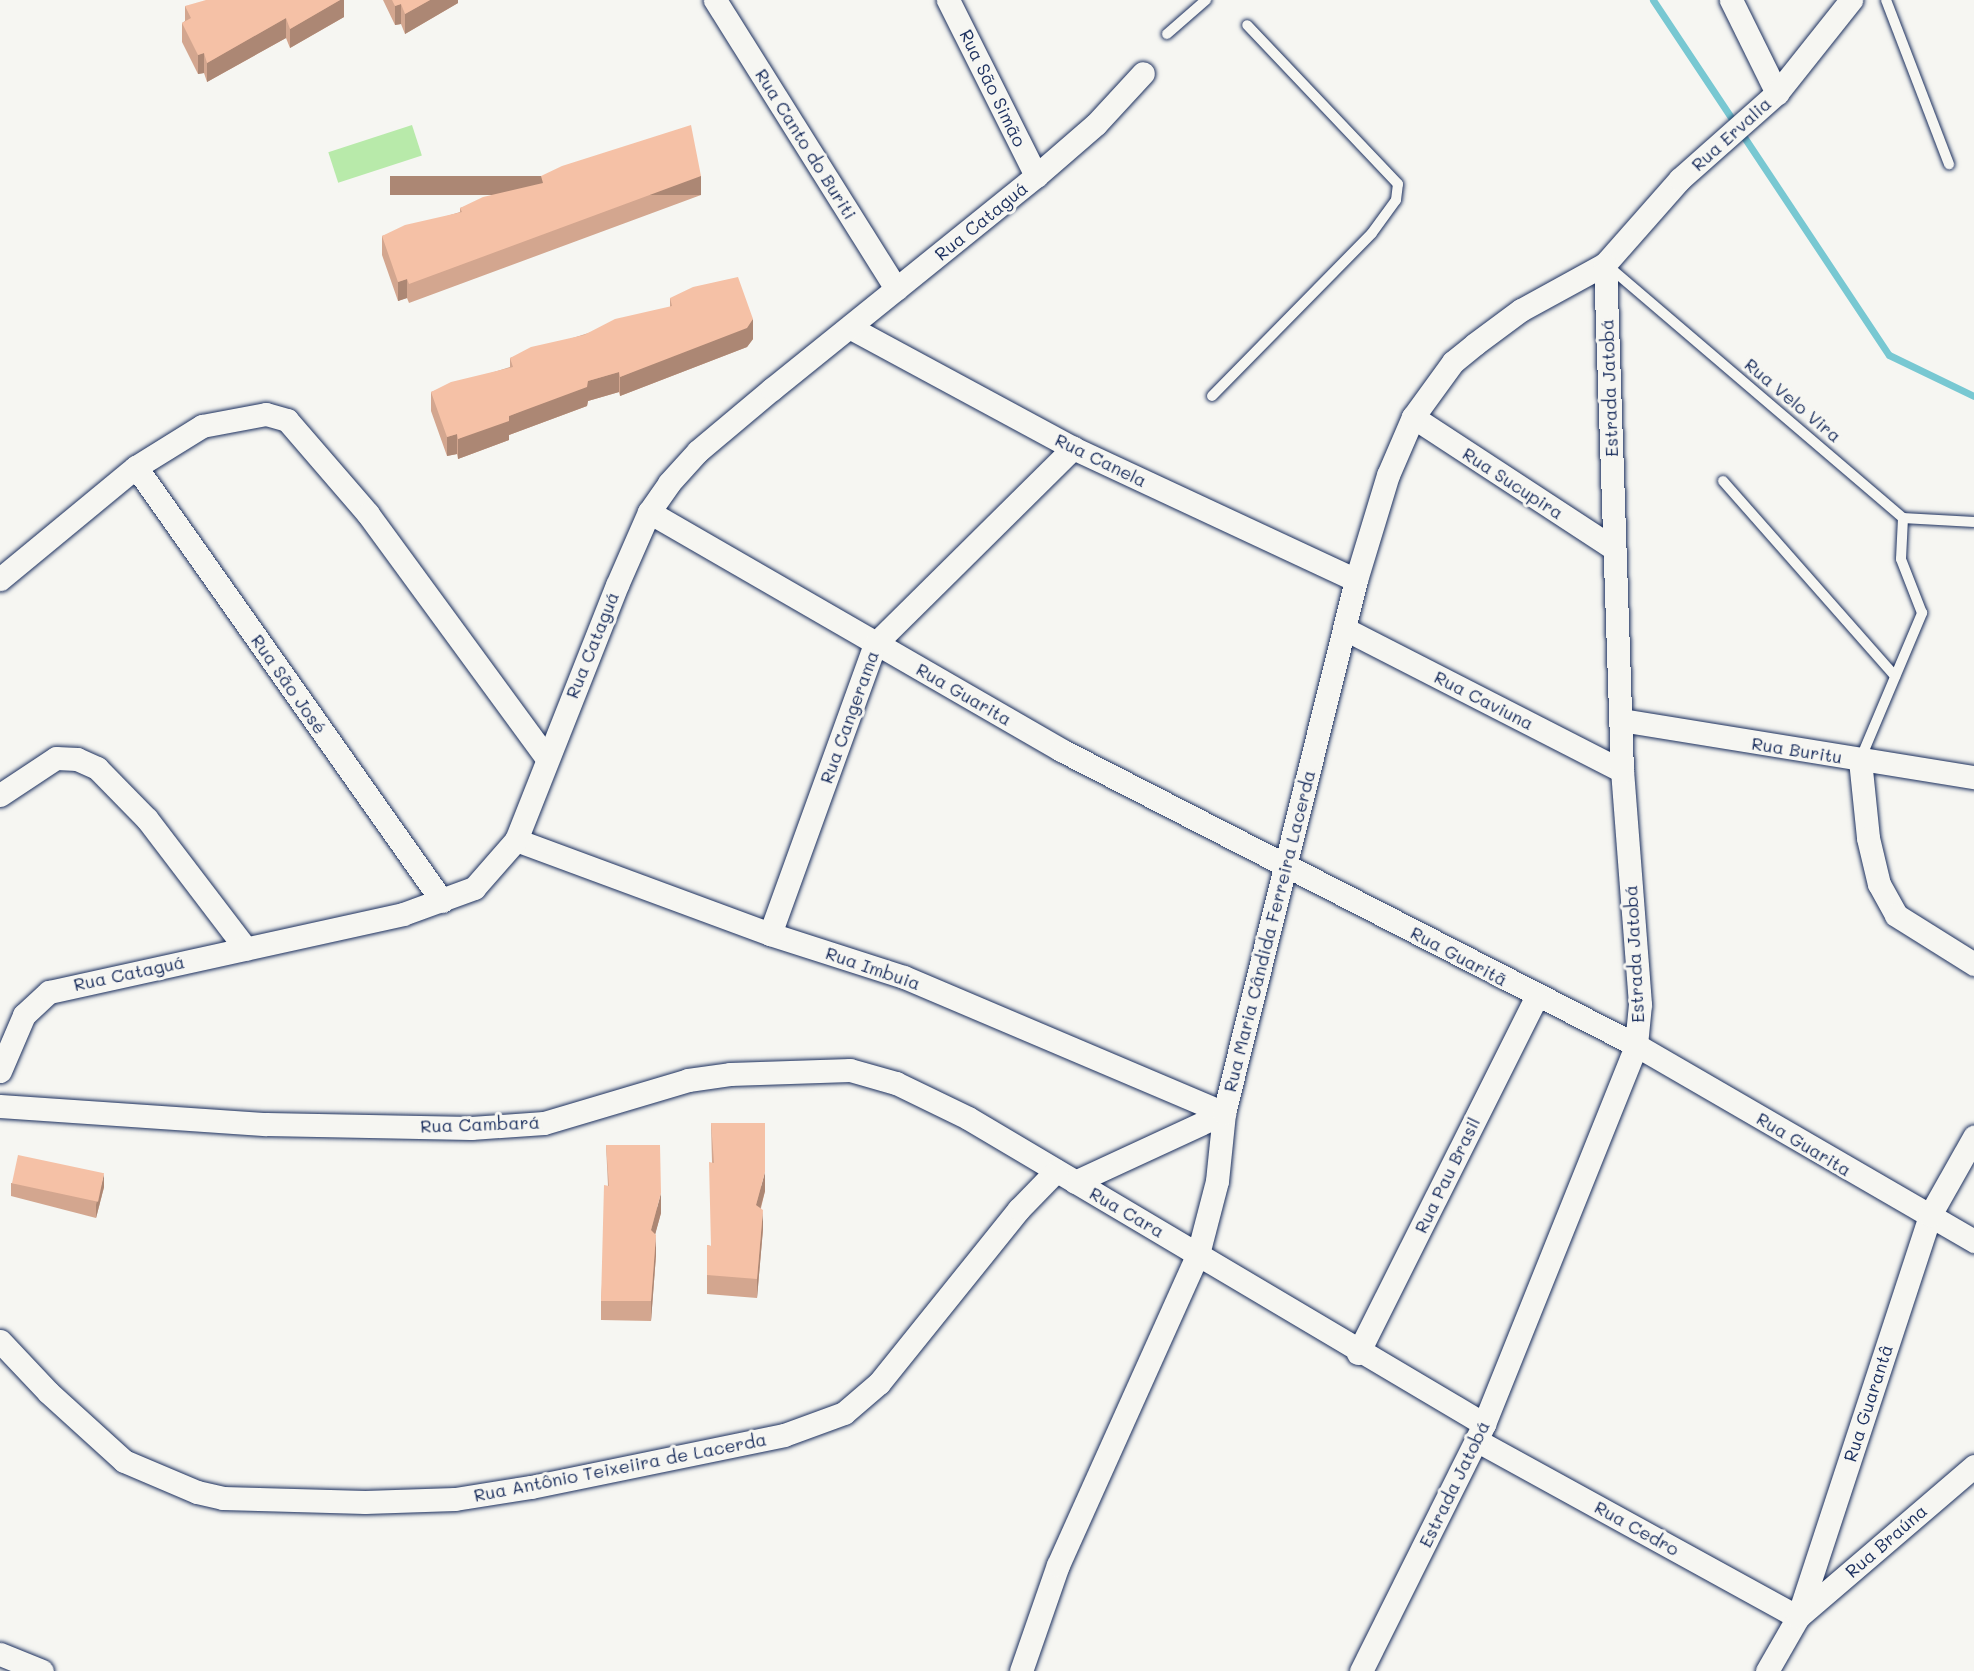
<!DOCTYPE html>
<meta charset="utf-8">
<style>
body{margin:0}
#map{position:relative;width:1974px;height:1671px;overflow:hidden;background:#f6f6f2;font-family:Mali,sans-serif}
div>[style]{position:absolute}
.green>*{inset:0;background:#b8eaaa;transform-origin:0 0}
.stream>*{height:7px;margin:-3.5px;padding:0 3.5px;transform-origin:3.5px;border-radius:3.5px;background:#78c8d2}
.roads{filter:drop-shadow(0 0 2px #1b2f5e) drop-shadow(0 0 2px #1b2f5e)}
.service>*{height:10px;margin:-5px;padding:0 5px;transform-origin:5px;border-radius:5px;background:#f6f6f2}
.minor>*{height:23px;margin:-11.5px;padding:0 11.5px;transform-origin:11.5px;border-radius:11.5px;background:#f6f6f2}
.wall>*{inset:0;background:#d3a68f}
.shaded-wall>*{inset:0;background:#ac8774;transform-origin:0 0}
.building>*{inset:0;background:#f5c1a6;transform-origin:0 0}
span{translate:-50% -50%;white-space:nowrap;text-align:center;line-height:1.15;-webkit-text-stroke:6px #f6f6f2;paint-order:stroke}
.street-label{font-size:18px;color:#1b2f5e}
</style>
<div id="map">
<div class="green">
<i style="left:412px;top:125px;width:32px;height:88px;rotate:72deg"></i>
</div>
<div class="stream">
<i style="left:1653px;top:0;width:426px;rotate:56.4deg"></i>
<i style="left:1889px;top:355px;width:94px;rotate:25.8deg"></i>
</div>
<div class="roads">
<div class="service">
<i style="left:1886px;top:0;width:176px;rotate:69deg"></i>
<i style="left:1167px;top:34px;width:52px;rotate:-41.1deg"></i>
<i style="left:1608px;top:266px;width:388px;rotate:40.5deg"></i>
<i style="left:1903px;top:518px;width:71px;rotate:3.2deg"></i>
<i style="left:1212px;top:396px;width:228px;rotate:-45.5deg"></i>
<i style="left:1372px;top:233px;width:41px;rotate:-54deg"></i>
<i style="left:1396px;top:200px;width:16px;rotate:-83deg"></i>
<i style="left:1398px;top:184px;width:219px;rotate:-133.5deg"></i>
<i style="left:1723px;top:481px;width:260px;rotate:48.6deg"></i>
<i style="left:1860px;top:760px;width:160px;rotate:-67.1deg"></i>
<i style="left:1922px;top:613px;width:58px;rotate:-111.3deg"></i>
<i style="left:1901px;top:559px;width:41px;rotate:-87.2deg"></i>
</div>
<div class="minor">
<i style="left:715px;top:0;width:341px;rotate:57.9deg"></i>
<i style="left:948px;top:0;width:197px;rotate:63.4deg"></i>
<i style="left:1731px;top:0;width:104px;rotate:63.7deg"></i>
<i style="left:853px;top:329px;width:250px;rotate:28.4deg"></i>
<i style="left:1073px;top:448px;width:312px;rotate:25deg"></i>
<i style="left:1413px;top:417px;width:239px;rotate:33.2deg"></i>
<i style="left:136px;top:467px;width:531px;rotate:54.81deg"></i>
<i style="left:649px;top:512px;width:476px;rotate:30deg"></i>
<i style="left:1061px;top:750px;width:646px;rotate:27.16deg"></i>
<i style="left:1636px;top:1045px;width:391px;rotate:30.1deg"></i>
<i style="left:0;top:579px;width:176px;rotate:-39.5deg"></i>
<i style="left:136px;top:467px;width:78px;rotate:-31.8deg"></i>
<i style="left:202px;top:426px;width:65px;rotate:-10.6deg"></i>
<i style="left:266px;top:414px;width:22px;rotate:16deg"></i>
<i style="left:287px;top:420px;width:124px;rotate:49.2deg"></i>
<i style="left:368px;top:514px;width:303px;rotate:53.8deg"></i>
<i style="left:1345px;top:629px;width:311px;rotate:27.1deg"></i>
<i style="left:1621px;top:720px;width:358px;rotate:9.2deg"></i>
<i style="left:1860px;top:760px;width:78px;rotate:84.1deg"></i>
<i style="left:1868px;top:838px;width:47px;rotate:76.6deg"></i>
<i style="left:1879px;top:884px;width:35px;rotate:61deg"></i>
<i style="left:1896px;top:915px;width:92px;rotate:32.1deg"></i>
<i style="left:0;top:795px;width:67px;rotate:-33.5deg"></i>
<i style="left:56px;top:758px;width:21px;rotate:3deg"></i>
<i style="left:77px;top:759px;width:22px;rotate:24deg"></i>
<i style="left:97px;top:768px;width:71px;rotate:45.6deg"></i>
<i style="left:147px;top:819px;width:163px;rotate:52.7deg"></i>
<i style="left:516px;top:840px;width:271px;rotate:20.3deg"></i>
<i style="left:770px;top:934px;width:141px;rotate:17.8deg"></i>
<i style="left:904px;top:977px;width:348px;rotate:23deg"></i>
<i style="left:770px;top:934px;width:308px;rotate:-70.1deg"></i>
<i style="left:875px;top:644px;width:279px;rotate:-44.7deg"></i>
<i style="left:0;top:1071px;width:61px;rotate:-66.8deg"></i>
<i style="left:24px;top:1015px;width:34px;rotate:-43deg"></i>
<i style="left:49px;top:992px;width:362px;rotate:-12.4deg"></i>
<i style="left:403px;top:914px;width:76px;rotate:-20.1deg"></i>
<i style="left:474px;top:888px;width:64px;rotate:-48.8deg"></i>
<i style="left:516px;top:840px;width:274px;rotate:-68.4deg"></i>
<i style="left:617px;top:585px;width:80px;rotate:-66.3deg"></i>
<i style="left:649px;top:512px;width:35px;rotate:-55deg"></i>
<i style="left:669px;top:483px;width:43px;rotate:-47.8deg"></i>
<i style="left:698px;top:451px;width:97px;rotate:-40deg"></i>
<i style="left:772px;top:389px;width:339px;rotate:-38.9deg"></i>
<i style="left:1036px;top:176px;width:79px;rotate:-40.9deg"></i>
<i style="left:1096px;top:124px;width:69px;rotate:-47.3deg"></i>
<i style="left:0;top:1106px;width:267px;rotate:3.9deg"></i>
<i style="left:266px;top:1124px;width:205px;rotate:1.1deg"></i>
<i style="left:471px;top:1128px;width:73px;rotate:-3.9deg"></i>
<i style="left:544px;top:1123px;width:150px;rotate:-16.6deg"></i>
<i style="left:688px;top:1080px;width:42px;rotate:-8.1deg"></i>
<i style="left:730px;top:1074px;width:120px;rotate:-1.9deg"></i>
<i style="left:850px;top:1070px;width:48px;rotate:15.8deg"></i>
<i style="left:896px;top:1083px;width:80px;rotate:25.9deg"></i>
<i style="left:968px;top:1118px;width:600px;rotate:30.67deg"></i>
<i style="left:1075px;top:1182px;width:164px;rotate:-24.8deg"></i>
<i style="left:0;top:1341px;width:70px;rotate:46.7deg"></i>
<i style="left:48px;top:1392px;width:103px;rotate:42.2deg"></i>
<i style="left:124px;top:1461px;width:79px;rotate:23deg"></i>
<i style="left:197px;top:1492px;width:27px;rotate:13deg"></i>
<i style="left:223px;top:1498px;width:142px;rotate:1.6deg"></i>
<i style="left:365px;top:1502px;width:90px;rotate:-1.9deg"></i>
<i style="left:455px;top:1499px;width:77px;rotate:-9deg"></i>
<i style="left:531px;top:1487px;width:258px;rotate:-11.6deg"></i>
<i style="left:784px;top:1435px;width:64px;rotate:-20.1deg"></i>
<i style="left:844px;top:1413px;width:46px;rotate:-40.6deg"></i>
<i style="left:879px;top:1383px;width:223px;rotate:-51.2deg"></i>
<i style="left:1019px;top:1209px;width:53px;rotate:-45.8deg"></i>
<i style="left:1358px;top:1353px;width:398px;rotate:-63.4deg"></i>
<i style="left:1476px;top:1440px;width:367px;rotate:28.8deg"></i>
<i style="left:1798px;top:1617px;width:232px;rotate:-40.6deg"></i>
<i style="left:0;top:1654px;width:45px;rotate:22deg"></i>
<i style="left:1021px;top:1671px;width:112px;rotate:-70.8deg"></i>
<i style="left:1058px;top:1565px;width:341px;rotate:-65.8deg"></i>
<i style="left:1198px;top:1254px;width:75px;rotate:-75.4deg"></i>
<i style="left:1217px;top:1181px;width:68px;rotate:-84.1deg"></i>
<i style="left:1224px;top:1113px;width:549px;rotate:-76.09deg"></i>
<i style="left:1356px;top:580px;width:110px;rotate:-73.1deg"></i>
<i style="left:1388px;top:475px;width:63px;rotate:-66.7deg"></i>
<i style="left:1413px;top:417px;width:68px;rotate:-54deg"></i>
<i style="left:1453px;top:362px;width:28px;rotate:-39deg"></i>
<i style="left:1475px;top:344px;width:57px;rotate:-36.5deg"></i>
<i style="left:1521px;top:310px;width:96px;rotate:-28.7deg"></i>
<i style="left:1605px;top:264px;width:113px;rotate:-48.6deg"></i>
<i style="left:1680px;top:179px;width:130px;rotate:-41.6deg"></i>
<i style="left:1777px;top:93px;width:119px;rotate:-51.5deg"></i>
<i style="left:1361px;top:1671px;width:276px;rotate:-63.5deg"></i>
<i style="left:1484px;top:1424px;width:408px;rotate:-68.1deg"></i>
<i style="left:1636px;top:1045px;width:41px;rotate:-84.4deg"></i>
<i style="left:1640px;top:1004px;width:234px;rotate:-94.4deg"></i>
<i style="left:1622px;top:771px;width:507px;rotate:-91.92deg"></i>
<i style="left:1767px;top:1671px;width:62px;rotate:-60.1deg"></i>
<i style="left:1798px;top:1617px;width:423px;rotate:-71.8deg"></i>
<i style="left:1930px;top:1215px;width:90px;rotate:-60.6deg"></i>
</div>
</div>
<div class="wall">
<i style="clip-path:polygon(344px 0,344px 17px,290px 48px,286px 38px,207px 82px,204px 73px,198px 74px,182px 42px,182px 23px,185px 21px,185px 6px)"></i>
<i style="clip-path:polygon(383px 0,458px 0,458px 3px,405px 34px,401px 24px,395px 25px)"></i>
<i style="clip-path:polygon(541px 176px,701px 195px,409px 303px,407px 298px,398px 301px,382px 255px,382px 236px,460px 212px,460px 208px,541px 184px)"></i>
<i style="clip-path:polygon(670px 298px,753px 339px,747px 347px,620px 396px,619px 392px,588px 401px,587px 406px,509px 435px,509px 440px,458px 459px,457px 454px,447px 456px,431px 411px,431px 392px,510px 367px,510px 358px,670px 307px)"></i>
<i style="clip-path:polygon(711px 1123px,765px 1191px,761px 1208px,763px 1229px,757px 1298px,707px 1294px,707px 1245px,711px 1246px,712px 1163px)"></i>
<i style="clip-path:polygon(606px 1145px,661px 1213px,655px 1234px,656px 1255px,651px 1321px,601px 1320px,601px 1301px,608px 1186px)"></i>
<i style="clip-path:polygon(11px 1183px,104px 1187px,96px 1218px,11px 1196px)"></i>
</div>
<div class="shaded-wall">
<i style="clip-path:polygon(340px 0,344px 0,344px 17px,290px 48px,290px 29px)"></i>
<i style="clip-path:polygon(430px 0,458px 0,458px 3px,405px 34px,405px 14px)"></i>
<i style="clip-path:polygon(401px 4px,401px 24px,395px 25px,395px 6px)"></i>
<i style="clip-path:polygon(286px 18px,286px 38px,207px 82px,207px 63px)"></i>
<i style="clip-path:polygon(204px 53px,204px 73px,198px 74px,198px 55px)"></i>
<i style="left:701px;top:176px;width:19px;height:311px;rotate:90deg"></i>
<i style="clip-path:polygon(407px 279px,407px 298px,398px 301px,398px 282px)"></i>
<i style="clip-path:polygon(753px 319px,753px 339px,747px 347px,620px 396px,620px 377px)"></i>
<i style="clip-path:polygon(619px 372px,619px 392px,588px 401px,587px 406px,509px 435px,509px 440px,458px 459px,458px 439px,588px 381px)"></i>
<i style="clip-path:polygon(457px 434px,457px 454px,447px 456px,447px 437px)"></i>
<i style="clip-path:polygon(765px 1172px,765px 1191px,756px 1224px,756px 1205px)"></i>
<i style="clip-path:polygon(104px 1174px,104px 1187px,96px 1218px,96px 1205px)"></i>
<i style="clip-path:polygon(661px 1193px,661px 1213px,651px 1250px,651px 1230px)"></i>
<i style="clip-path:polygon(763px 1210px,763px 1229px,757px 1298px,757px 1279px)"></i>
<i style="clip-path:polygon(656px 1235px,656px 1255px,651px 1321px,651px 1301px)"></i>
</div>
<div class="building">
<i style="clip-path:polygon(206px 0,340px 0,290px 29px,286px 18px,207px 63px,204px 53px,198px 55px,182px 23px,191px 18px,185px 6px)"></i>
<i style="clip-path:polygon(392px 0,430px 0,405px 14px,401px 4px,395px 6px)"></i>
<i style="clip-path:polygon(691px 125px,701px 176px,409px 284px,407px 279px,398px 282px,382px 236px,405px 225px,462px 212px,460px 208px,483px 197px,543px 183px,541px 176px,562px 166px)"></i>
<i style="clip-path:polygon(738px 277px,753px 319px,747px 328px,620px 377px,619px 372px,588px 381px,587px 387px,509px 416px,509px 421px,458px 439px,457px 434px,447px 437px,431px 392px,451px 382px,513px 367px,510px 358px,531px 347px,584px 335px,615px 319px,672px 306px,670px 298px,693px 287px)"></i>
<i style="clip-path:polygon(711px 1123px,765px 1123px,765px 1172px,756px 1205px,763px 1210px,757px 1279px,707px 1275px,707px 1245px,711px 1246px,709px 1162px,714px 1163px)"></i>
<i style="clip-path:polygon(606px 1145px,660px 1145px,661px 1193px,651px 1230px,656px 1235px,651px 1301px,601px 1301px,604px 1185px,609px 1186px)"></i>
<i style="left:18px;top:1155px;width:88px;height:29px;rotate:12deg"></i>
</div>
<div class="street-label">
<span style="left:993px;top:88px;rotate:64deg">Rua São Simão</span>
<span style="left:1731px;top:134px;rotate:-42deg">Rua Ervalia</span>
<span style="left:806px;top:144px;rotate:58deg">Rua Canto do Buriti</span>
<span style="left:981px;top:221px;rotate:-39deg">Rua Cataguá</span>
<span style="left:1609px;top:388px;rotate:-92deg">Estrada Jatobá</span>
<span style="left:1793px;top:400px;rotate:40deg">Rua Velo Vira</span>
<span style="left:1101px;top:460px;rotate:26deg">Rua Canela</span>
<span style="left:1513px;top:483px;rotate:33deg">Rua Sucupira</span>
<span style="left:592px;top:645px;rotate:-68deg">Rua Cataguá</span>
<span style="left:289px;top:684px;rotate:55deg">Rua São José</span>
<span style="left:964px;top:694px;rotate:30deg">Rua Guarita</span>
<span style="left:1484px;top:700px;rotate:27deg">Rua Caviuna</span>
<span style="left:849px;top:717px;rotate:-70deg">Rua Cangerama</span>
<span style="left:1797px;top:750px;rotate:9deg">Rua Buritu</span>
<span style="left:1269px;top:931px;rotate:-76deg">Rua Maria Cândida Ferreira Lacerda</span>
<span style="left:1634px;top:954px;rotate:-93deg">Estrada Jatobá</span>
<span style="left:1459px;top:956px;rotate:28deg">Rua Guaritã</span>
<span style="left:873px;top:968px;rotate:19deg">Rua Imbuia</span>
<span style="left:129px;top:973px;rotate:-12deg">Rua Cataguá</span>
<span style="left:480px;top:1124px;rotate:-2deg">Rua Cambará</span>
<span style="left:1804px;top:1144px;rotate:31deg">Rua Guarita</span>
<span style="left:1447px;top:1175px;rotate:-64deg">Rua Pau Brasil</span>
<span style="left:1127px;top:1212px;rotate:30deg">Rua Cara</span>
<span style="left:1868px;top:1403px;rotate:-72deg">Rua Guarantâ</span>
<span style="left:620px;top:1467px;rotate:-11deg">Rua Antônio Teixeiira de Lacerda</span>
<span style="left:1454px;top:1484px;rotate:-64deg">Estrada Jatobá</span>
<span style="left:1637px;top:1528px;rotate:29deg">Rua Cedro</span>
<span style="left:1886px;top:1541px;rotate:-41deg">Rua Braúna</span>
</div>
</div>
